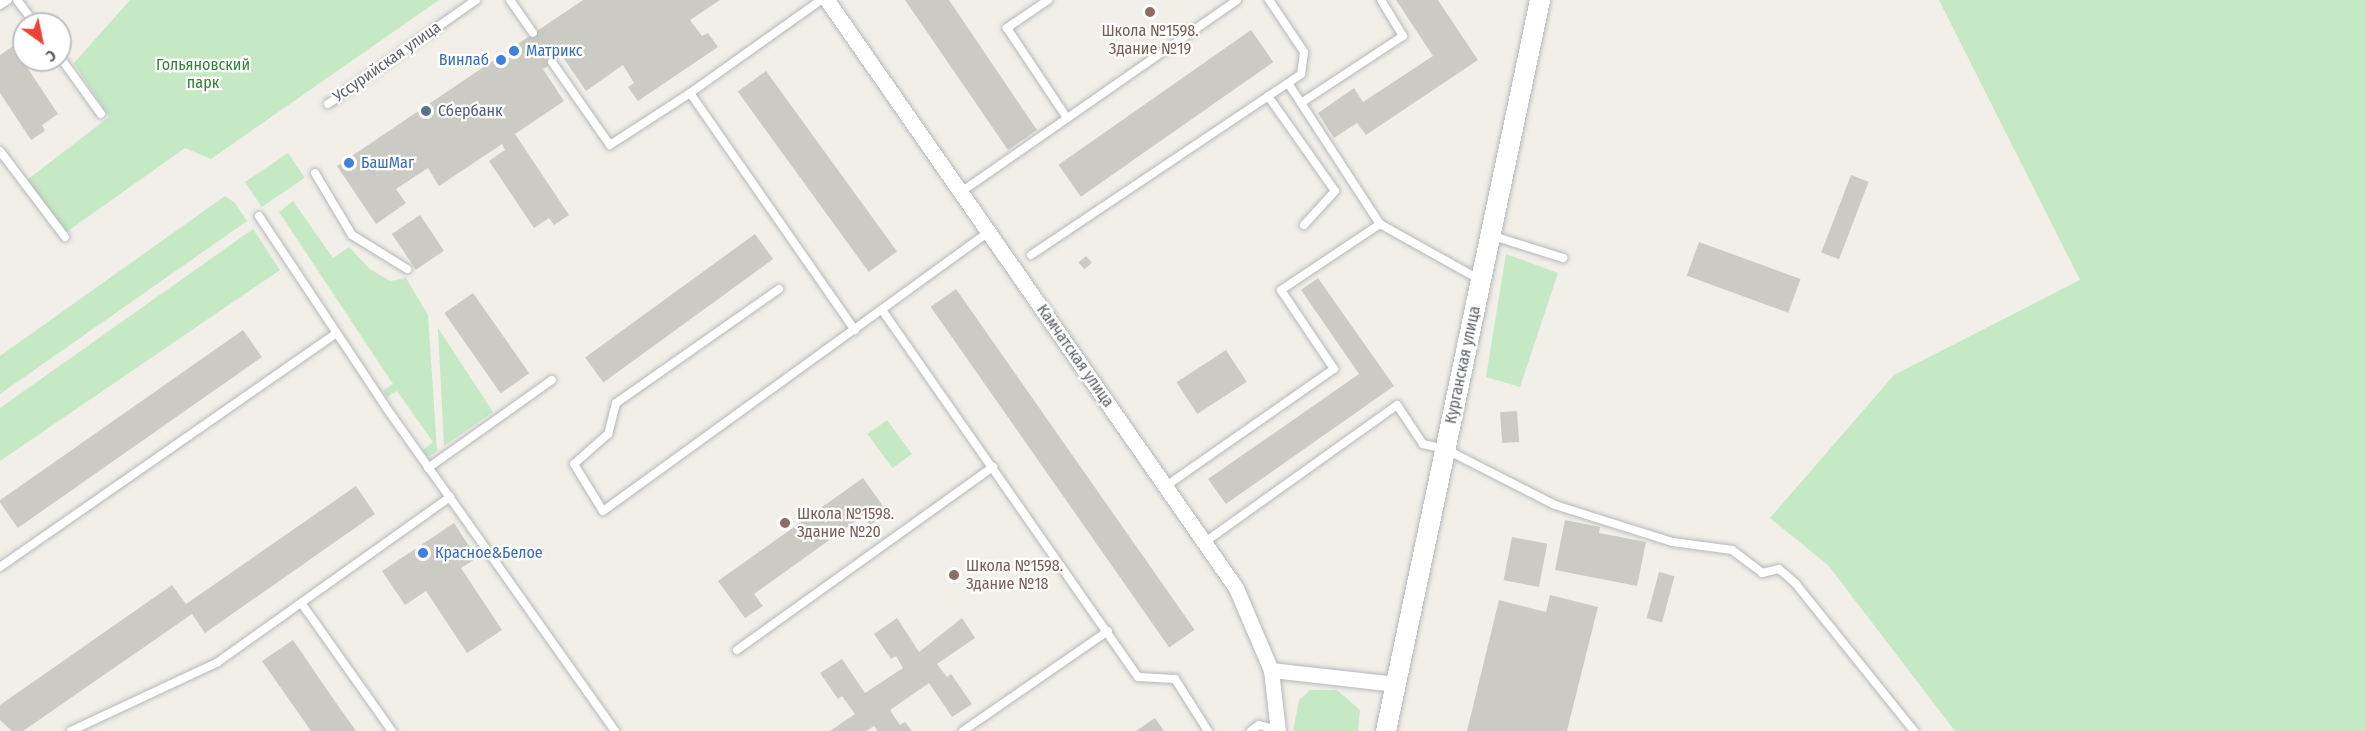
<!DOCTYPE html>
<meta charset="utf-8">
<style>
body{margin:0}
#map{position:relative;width:2366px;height:731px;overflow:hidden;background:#f1efe8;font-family:"Fira Sans Condensed",sans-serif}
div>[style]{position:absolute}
.green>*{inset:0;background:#c5e8c5;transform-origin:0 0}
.building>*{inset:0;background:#cccac5;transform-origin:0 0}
.roads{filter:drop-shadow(0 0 2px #b5b8bc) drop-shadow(0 0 2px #b5b8bc)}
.service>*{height:8px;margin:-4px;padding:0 4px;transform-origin:4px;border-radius:4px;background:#fff}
.minor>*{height:15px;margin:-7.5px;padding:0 7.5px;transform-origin:7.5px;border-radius:7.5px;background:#fff}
.tertiary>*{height:20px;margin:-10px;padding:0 10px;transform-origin:10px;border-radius:10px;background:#fff}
.dots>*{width:16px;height:16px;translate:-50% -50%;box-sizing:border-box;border:3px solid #fff;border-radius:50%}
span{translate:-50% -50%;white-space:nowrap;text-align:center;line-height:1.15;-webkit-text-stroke:4.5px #fff;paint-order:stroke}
.education-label{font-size:16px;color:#785e54}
.left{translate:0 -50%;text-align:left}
.shop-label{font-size:16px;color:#366cbe}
.right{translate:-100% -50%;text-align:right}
.street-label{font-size:16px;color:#5f6368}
.park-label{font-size:16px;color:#348238}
.service-label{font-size:16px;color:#4e5e75}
.north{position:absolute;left:12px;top:12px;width:60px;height:60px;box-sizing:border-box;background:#fff;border:2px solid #bfc1c3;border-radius:50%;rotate:147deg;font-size:16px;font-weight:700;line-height:24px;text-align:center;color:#5f6368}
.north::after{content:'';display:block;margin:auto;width:21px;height:27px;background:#ea4335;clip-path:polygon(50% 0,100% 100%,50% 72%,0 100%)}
</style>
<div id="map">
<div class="green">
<i style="clip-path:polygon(130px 0,439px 0,211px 159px,185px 148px,65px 233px,27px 180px,109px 117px,74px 63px)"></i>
<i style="clip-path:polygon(1939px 0,2366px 0,2366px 731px,1955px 731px,1828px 565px,1770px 518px,1894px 375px,2080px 280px)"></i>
<i style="left:288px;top:153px;width:30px;height:52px;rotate:56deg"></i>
<i style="clip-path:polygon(225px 196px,235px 203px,247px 221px,0 394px,0 356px)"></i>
<i style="clip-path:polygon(293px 201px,333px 258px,349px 247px,370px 269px,390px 281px,406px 278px,428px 315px,437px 451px,428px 457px,423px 450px,433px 442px,397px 391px,387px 397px,383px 391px,393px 384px,279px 212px)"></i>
<i style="clip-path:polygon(253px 229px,280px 270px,0 461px,0 408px)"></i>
<i style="clip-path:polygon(1506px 254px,1558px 273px,1520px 387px,1486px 377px)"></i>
<i style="clip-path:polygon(438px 328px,493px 412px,444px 446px)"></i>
<i style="left:887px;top:420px;width:42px;height:24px;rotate:54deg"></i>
<i style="clip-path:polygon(1310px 690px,1337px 690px,1360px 710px,1358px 731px,1293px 731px,1299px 700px)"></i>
</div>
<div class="building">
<i style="clip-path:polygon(583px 0,720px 0,690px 20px,702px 36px,708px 33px,718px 47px,638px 101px,628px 87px,634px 83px,623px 65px,586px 91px,562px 56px,543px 69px,564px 101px,515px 134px,569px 215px,554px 225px,549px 218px,534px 228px,489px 161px,505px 150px,502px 144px,439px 186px,428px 168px,396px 189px,406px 203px,376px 224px,337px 166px)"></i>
<i style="clip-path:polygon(905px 0,949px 0,1037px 130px,1008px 150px)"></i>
<i style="clip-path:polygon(1396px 0,1438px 0,1478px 60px,1366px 135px,1357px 123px,1334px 138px,1318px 113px,1354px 88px,1363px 102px,1433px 56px)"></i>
<i style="left:1251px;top:30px;width:39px;height:235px;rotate:55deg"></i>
<i style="clip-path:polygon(13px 46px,58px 114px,42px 125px,45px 131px,31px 140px,0 93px,0 55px)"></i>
<i style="left:766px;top:71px;width:223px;height:35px;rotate:54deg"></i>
<i style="left:1851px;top:175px;width:19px;height:83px;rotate:21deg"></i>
<i style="left:420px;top:215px;width:43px;height:34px;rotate:56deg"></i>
<i style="left:755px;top:234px;width:31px;height:210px;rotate:54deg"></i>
<i style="left:1699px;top:242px;width:108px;height:36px;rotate:20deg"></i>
<i style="left:1086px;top:256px;width:9px;height:10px;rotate:49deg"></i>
<i style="clip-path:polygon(1318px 278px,1394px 386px,1226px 504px,1208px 479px,1359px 374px,1301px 290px)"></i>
<i style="left:956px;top:289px;width:416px;height:31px;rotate:55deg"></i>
<i style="left:473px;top:293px;width:98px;height:35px;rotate:55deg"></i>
<i style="left:243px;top:330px;width:33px;height:298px;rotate:55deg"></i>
<i style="left:1226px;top:350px;width:38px;height:59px;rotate:57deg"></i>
<i style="left:1517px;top:411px;width:31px;height:17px;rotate:86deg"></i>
<i style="clip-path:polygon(863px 478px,888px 513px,870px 525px,863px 516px,754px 594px,763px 606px,745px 618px,718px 581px)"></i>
<i style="clip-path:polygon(356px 486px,375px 514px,205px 633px,192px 614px,23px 731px,12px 731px,0 720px,0 705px,172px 585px,186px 604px)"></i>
<i style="clip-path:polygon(1565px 520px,1600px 527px,1599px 533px,1646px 542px,1637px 586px,1555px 570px)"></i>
<i style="clip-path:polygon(454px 523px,477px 558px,461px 568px,502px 630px,467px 653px,426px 591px,405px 605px,382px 571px)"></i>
<i style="left:1512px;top:537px;width:36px;height:44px;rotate:11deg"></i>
<i style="left:1659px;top:572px;width:16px;height:48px;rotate:15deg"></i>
<i style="clip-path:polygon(1550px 595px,1598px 607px,1567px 731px,1467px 731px,1499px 600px,1546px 612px)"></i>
<i style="clip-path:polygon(897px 618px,919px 652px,962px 618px,975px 638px,937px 664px,947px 677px,951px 674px,972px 704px,952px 717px,929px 683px,890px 710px,900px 725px,905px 722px,912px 731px,878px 731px,874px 726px,866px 731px,830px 731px,855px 714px,842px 696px,838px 699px,820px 673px,842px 659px,865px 693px,903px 668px,896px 656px,891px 659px,874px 634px)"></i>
<i style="clip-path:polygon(293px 640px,332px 697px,356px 731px,311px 731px,262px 661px)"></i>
<i style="clip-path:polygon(1155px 718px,1164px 731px,1136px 731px)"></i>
</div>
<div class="roads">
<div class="service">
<i style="left:17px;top:0;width:30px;rotate:53deg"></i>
<i style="left:510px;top:0;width:40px;rotate:55.1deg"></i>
<i style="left:821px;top:0;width:161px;rotate:144.6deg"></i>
<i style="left:690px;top:93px;width:289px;rotate:55.2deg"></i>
<i style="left:1048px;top:0;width:50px;rotate:145.7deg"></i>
<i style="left:1007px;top:28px;width:108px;rotate:56.3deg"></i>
<i style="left:0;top:5px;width:9px;rotate:-32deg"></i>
<i style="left:60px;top:57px;width:70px;rotate:54.3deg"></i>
<i style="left:552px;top:62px;width:101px;rotate:55.1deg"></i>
<i style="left:610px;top:145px;width:95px;rotate:-33deg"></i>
<i style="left:1288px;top:83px;width:168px;rotate:56.9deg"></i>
<i style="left:1380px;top:224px;width:115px;rotate:29.2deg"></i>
<i style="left:1268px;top:96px;width:116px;rotate:54.8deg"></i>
<i style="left:1335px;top:191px;width:46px;rotate:132.4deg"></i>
<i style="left:1301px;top:103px;width:122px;rotate:-33.3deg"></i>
<i style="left:1403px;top:36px;width:42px;rotate:-121.4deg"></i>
<i style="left:328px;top:104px;width:181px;rotate:-35.1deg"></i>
<i style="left:0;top:151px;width:108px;rotate:52.9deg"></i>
<i style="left:315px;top:173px;width:72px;rotate:59.2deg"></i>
<i style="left:352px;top:235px;width:65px;rotate:31.7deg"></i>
<i style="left:961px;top:192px;width:336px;rotate:-34.8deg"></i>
<i style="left:259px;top:216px;width:228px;rotate:56.4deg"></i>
<i style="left:385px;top:406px;width:398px;rotate:54.7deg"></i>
<i style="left:1490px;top:235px;width:77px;rotate:17.5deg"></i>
<i style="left:1031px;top:255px;width:325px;rotate:-33.8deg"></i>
<i style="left:1301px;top:74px;width:22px;rotate:-82deg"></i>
<i style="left:1304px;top:52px;width:63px;rotate:-123.9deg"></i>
<i style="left:779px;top:289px;width:199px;rotate:145deg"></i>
<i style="left:616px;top:403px;width:32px;rotate:104deg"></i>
<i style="left:608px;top:434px;width:45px;rotate:138.6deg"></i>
<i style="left:574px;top:464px;width:55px;rotate:58.3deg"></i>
<i style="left:603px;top:511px;width:476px;rotate:-35.9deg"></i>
<i style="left:882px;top:310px;width:447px;rotate:55.1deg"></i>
<i style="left:1138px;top:677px;width:37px;rotate:3deg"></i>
<i style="left:1175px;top:679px;width:62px;rotate:57.6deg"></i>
<i style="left:428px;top:468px;width:152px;rotate:-35.4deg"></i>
<i style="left:1166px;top:486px;width:205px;rotate:-34.9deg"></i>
<i style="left:1334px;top:369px;width:95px;rotate:-123.9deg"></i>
<i style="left:1281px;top:290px;width:119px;rotate:-33.7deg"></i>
<i style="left:1205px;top:542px;width:236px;rotate:-35.5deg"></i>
<i style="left:1397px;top:405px;width:47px;rotate:56.3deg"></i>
<i style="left:1423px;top:444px;width:23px;rotate:13deg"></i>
<i style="left:1445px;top:449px;width:123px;rotate:27deg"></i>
<i style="left:1555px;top:505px;width:123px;rotate:17.5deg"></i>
<i style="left:1672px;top:542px;width:61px;rotate:7.6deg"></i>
<i style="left:1732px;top:550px;width:38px;rotate:37deg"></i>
<i style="left:1762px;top:573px;width:17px;rotate:-13deg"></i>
<i style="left:1779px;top:569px;width:23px;rotate:41deg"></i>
<i style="left:1796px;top:584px;width:189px;rotate:51.2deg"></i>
<i style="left:0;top:567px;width:408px;rotate:-34.8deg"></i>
<i style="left:302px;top:604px;width:156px;rotate:54.7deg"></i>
<i style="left:737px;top:650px;width:315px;rotate:-35.6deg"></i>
<i style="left:71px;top:731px;width:162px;rotate:-25.1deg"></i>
<i style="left:218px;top:662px;width:285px;rotate:-35.4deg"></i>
<i style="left:963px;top:731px;width:176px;rotate:-34.6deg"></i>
<i style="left:1251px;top:731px;width:10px;rotate:-37deg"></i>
<i style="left:1259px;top:725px;width:20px;rotate:15deg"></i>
</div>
<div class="minor">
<i style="left:827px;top:0;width:716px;rotate:55.18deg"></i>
<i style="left:1236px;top:588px;width:89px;rotate:66.9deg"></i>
<i style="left:1271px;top:670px;width:61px;rotate:83.5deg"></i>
<i style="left:1271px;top:670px;width:125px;rotate:6.4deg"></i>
</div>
<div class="tertiary">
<i style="left:1386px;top:731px;width:747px;rotate:-78.1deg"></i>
</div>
</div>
<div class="dots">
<i style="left:1150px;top:12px;background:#8d6e63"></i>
<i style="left:514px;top:51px;background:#3f7fe0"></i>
<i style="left:501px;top:60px;background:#3f7fe0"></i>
<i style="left:426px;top:111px;background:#5c6f8a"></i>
<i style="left:349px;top:163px;background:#3f7fe0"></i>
<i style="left:785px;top:523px;background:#8d6e63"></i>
<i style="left:423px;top:553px;background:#3f7fe0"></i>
<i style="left:954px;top:575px;background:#8d6e63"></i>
</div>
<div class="education-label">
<span style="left:1150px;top:40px">Школа №1598.<br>Здание №19</span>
<span class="left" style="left:797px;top:523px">Школа №1598.<br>Здание №20</span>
<span class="left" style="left:966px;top:575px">Школа №1598.<br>Здание №18</span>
</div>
<div class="shop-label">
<span class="left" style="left:526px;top:51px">Матрикс</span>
<span class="right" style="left:489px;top:60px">Винлаб</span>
<span class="left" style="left:361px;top:163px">БашМаг</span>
<span class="left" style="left:435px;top:553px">Красное&amp;Белое</span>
</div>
<div class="street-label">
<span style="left:387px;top:62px;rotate:-35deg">Уссурийская улица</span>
<span style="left:1075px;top:356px;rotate:55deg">Камчатская улица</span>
<span style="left:1463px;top:365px;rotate:-78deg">Курганская улица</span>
</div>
<div class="park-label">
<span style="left:203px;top:74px">Гольяновcкий<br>парк</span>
</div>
<div class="service-label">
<span class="left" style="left:438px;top:111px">Сбербанк</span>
</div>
<div class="north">С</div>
</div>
